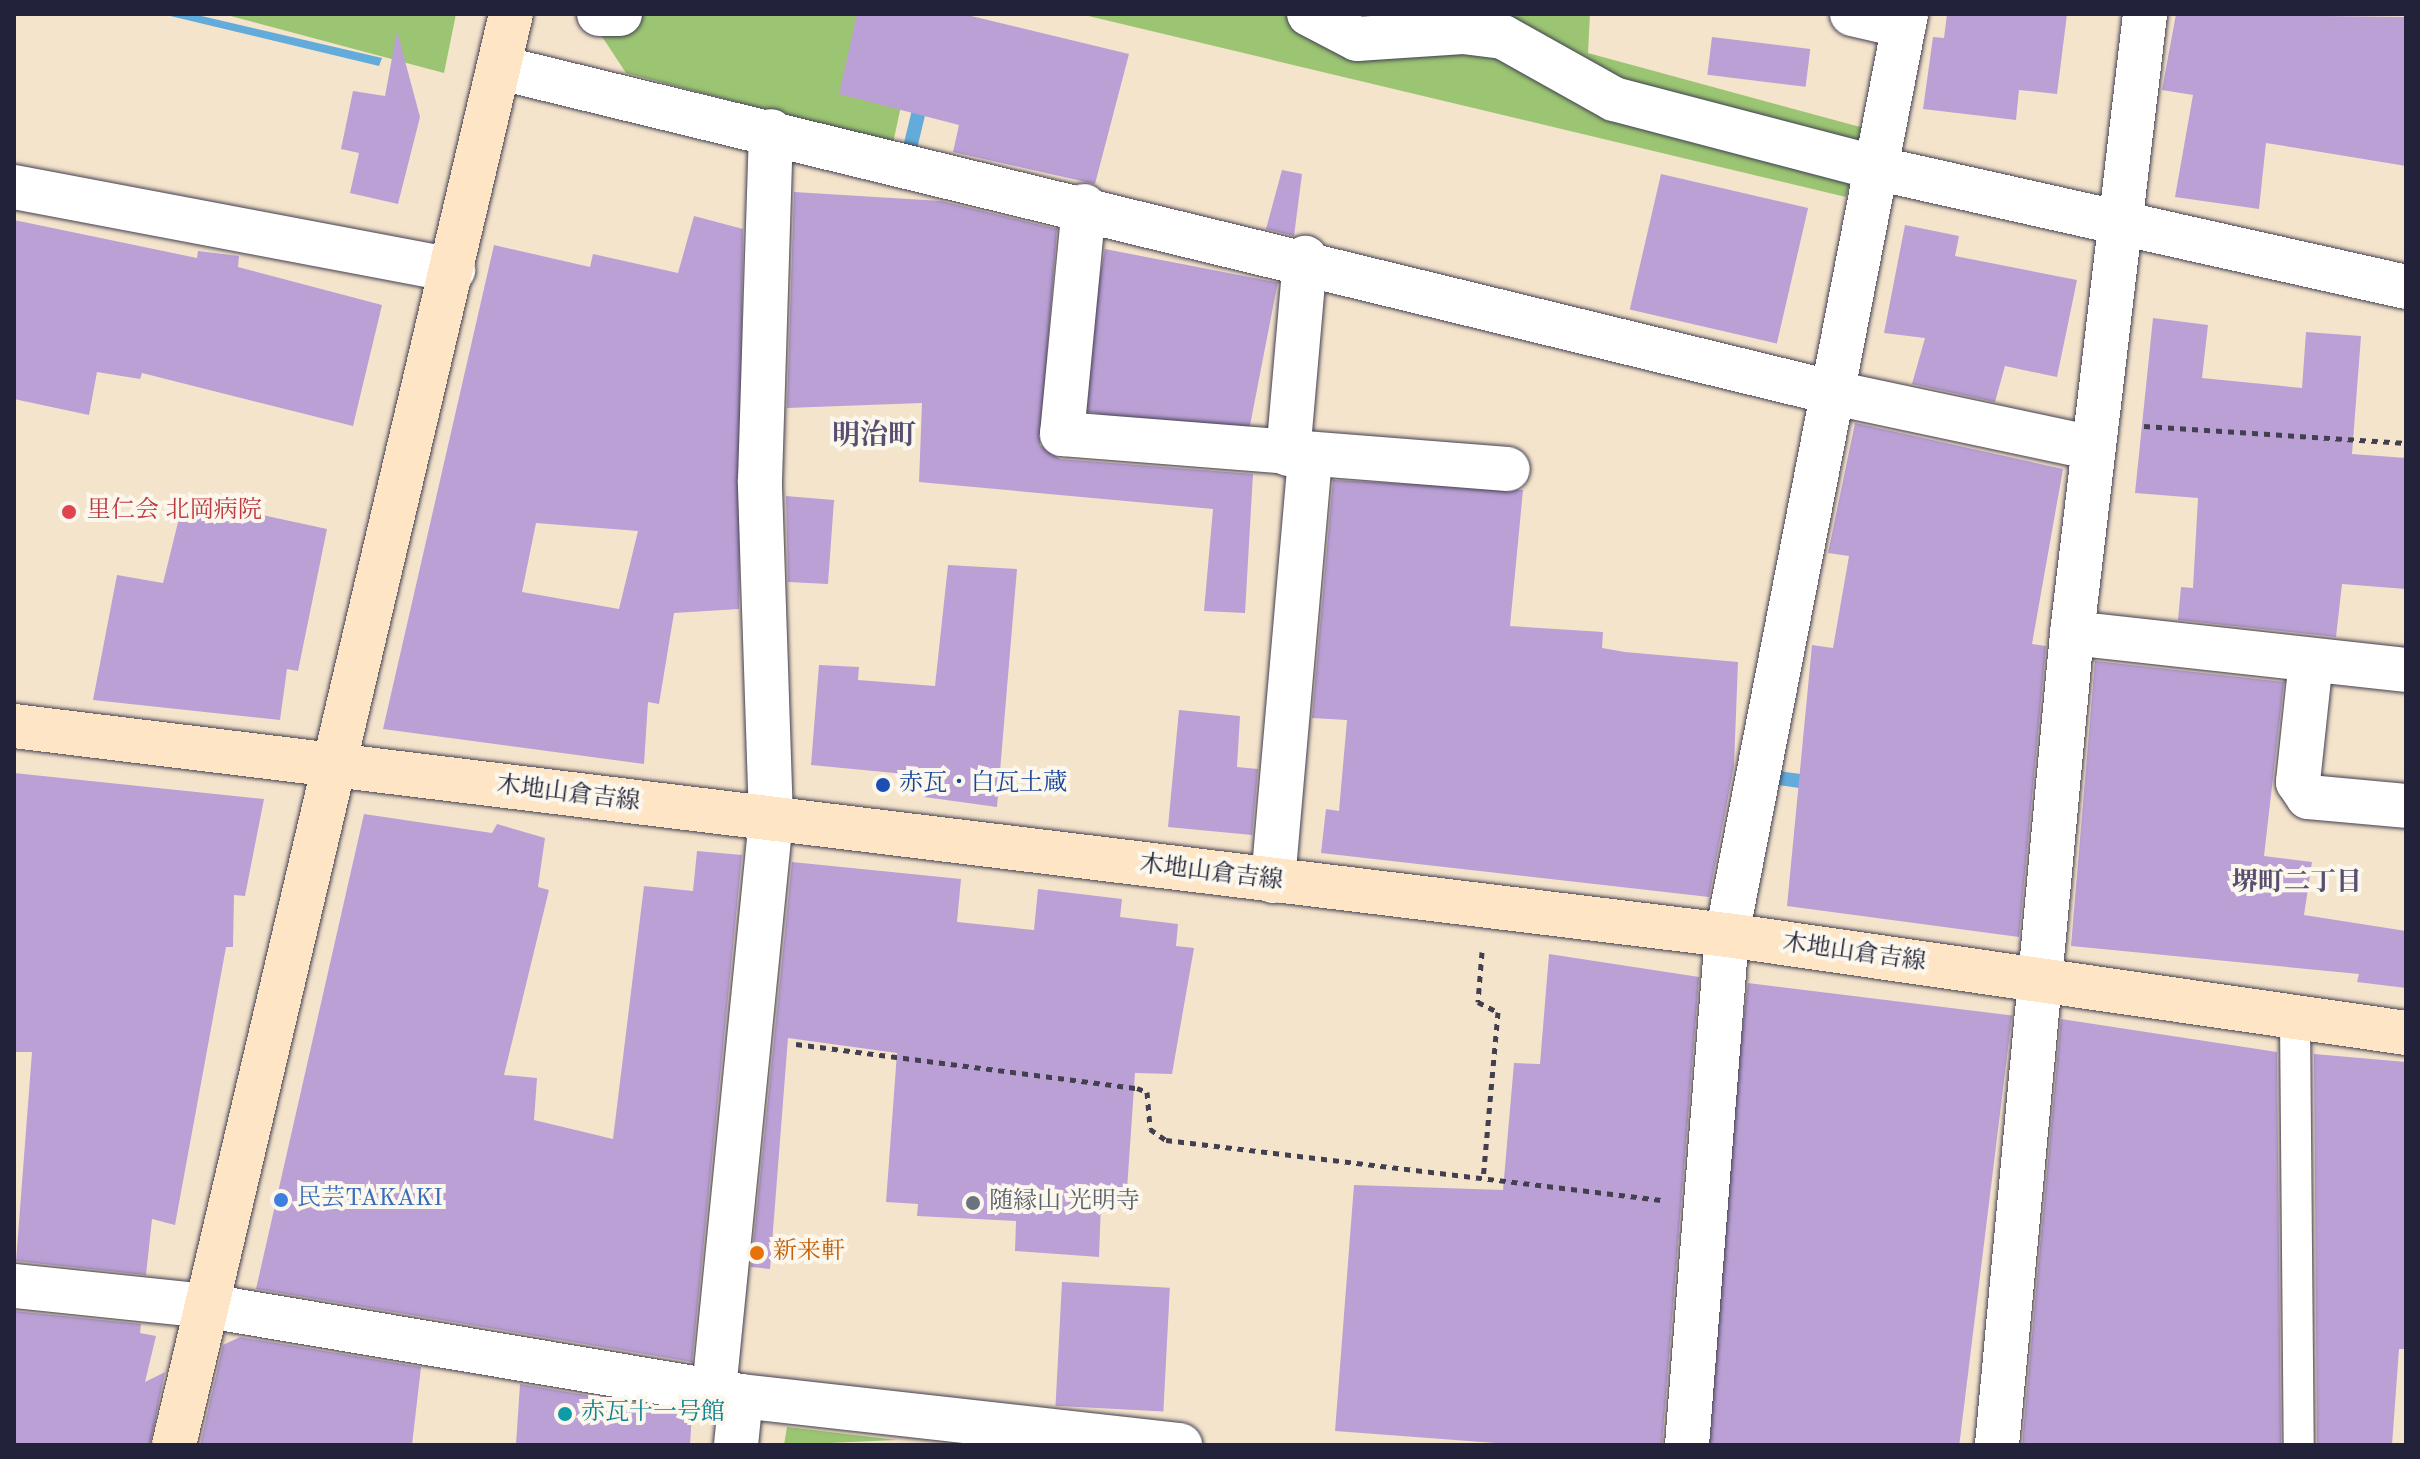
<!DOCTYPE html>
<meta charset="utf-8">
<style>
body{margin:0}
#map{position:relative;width:2420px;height:1459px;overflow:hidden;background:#f5e4cc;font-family:"Old Standard TT","Noto Serif JP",serif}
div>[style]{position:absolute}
.green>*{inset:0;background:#9bc572}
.water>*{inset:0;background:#62abda}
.stream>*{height:14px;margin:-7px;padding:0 7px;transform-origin:7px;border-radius:7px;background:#62abda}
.building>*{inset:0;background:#bba0d5;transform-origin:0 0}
.path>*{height:5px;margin-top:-2.5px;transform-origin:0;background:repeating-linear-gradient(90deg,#423f51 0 6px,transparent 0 12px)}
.roads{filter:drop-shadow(0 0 2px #423f51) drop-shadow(0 0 2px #423f51)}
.lane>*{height:30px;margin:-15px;padding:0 15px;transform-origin:15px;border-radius:15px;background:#fff}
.street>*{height:44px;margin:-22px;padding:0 22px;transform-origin:22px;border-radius:22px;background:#fff}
.secondary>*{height:44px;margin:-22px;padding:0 22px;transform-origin:22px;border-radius:22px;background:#fde5c5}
.dots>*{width:22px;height:22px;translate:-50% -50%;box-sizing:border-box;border:4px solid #fbf7ec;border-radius:50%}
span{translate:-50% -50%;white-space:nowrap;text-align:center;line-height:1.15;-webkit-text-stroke:8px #fbf7ec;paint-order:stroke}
.health-label{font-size:24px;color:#be3a42}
.left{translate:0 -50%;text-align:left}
.transit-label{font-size:24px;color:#164399}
.street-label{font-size:24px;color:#22223b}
.shop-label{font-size:24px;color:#366cbe}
.worship-label{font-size:24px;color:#5b616d}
.food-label{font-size:24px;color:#c56008}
.culture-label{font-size:24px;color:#0d838f}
.neighbourhood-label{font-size:26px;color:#584e71;font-weight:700}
.quarter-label{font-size:28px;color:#584e71;font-weight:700}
.frame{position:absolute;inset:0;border:16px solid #22223b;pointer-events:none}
</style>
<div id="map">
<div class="green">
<i style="clip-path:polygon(223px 14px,456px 14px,444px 73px)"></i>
<i style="clip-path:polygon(603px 14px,921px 14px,893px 143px,626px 73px,599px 32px)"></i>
<i style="clip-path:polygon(1080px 14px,1590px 14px,1588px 53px,1864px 128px,1846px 197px)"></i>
<i style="clip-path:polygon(787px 1427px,897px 1440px,784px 1445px)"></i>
</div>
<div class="water">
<i style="clip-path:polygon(162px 14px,193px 14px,382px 58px,379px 66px)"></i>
</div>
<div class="stream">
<i style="left:910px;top:148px;width:51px;rotate:-76.5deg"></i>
<i style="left:1771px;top:777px;width:44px;rotate:7.8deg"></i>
</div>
<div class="building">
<i style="clip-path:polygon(857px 14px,963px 14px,1129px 54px,1095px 184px,953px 152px,959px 125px,839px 94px)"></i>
<i style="clip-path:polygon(1947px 14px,2067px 14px,2057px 94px,2019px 90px,2016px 120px,1923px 109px,1933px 37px,1944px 38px)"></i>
<i style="clip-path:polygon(2176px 14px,2406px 17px,2406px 166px,2266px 143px,2259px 209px,2175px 197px,2193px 95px,2162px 90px)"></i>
<i style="clip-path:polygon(397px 31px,420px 117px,398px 204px,350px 193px,359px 153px,341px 149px,353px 91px,385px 96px)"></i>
<i style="left:1712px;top:37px;width:99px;height:38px;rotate:7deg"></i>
<i style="clip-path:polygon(1282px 170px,1302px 174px,1294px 236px,1266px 229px)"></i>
<i style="left:1661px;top:174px;width:151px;height:139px;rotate:13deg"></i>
<i style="clip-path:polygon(794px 192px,941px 201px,1057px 229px,1040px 445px,1060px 459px,1253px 474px,1245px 613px,1204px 611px,1213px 509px,919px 482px,922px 403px,787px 408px)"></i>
<i style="clip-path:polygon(evenodd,694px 216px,743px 229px,739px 609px,674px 613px,659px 704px,648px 702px,644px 764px,383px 729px,494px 245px,590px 267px,593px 254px,678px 273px,694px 216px,536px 523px,638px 531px,619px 609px,522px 592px,536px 523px)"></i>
<i style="clip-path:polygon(14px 220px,197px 258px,198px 251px,239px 256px,238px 267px,382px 305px,353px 426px,142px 373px,140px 379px,97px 372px,89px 415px,14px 399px)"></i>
<i style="clip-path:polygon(1905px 225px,1959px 236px,1955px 256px,2077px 280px,2057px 377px,2005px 366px,1995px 402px,1912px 384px,1925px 338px,1884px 333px)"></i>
<i style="left:1105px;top:249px;width:176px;height:163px;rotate:11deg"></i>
<i style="clip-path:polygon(2153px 318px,2208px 325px,2202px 378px,2302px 388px,2306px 332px,2361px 336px,2352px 454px,2406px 458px,2406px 589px,2342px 584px,2336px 637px,2178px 620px,2181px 587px,2193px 588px,2198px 498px,2135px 493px)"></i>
<i style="clip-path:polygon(1855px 423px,2063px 469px,2032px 644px,2046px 646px,2019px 937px,1787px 906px,1812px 645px,1833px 648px,1849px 556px,1828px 553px)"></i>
<i style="clip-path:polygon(1333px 480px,1523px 490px,1510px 626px,1603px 632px,1602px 648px,1625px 652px,1738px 662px,1734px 766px,1709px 897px,1321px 853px,1326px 809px,1339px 811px,1347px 720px,1312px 718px)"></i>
<i style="clip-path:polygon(786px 496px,834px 500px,828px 584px,788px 582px)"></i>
<i style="clip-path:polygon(184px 498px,327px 529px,298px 671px,287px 669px,280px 720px,93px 700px,117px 575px,163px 583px)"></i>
<i style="clip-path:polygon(948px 565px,1017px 569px,997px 807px,924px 797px,926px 776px,811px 765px,819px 665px,859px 667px,858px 680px,935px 686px)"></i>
<i style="clip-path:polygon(2095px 661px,2284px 682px,2264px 856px,2312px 862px,2304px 915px,2406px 931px,2406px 988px,2357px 982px,2359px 974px,2071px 946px)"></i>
<i style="clip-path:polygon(1179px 710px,1240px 716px,1237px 767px,1258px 769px,1252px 835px,1168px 827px)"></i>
<i style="clip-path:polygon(14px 773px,264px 799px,245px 896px,234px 895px,233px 947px,226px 947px,175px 1225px,152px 1219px,146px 1275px,16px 1261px,32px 1052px,14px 1052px)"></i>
<i style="clip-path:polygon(364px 814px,492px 833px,497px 824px,545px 838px,538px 887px,549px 890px,504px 1075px,537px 1078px,534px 1120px,613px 1139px,644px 886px,693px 891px,697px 851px,742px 855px,692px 1362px,256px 1289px)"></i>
<i style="clip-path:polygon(792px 862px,961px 879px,957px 922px,1034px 930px,1038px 889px,1122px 899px,1120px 917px,1178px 924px,1176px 946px,1194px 948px,1172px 1074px,1135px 1073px,1126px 1204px,1101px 1203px,1099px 1257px,1015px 1251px,1016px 1221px,917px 1216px,918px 1204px,886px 1202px,897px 1053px,788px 1038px,770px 1269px,751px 1267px)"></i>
<i style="clip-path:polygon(1549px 954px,1699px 977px,1662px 1445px,1522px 1445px,1335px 1431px,1354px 1185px,1503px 1190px,1514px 1063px,1540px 1064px)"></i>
<i style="left:1748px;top:983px;width:266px;height:463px;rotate:7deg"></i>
<i style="clip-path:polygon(2061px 1019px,2277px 1052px,2281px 1445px,2022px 1445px)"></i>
<i style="clip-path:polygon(2314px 1054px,2406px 1062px,2406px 1349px,2399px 1349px,2392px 1445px,2317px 1445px)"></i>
<i style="left:1062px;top:1282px;width:108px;height:124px;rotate:3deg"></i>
<i style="clip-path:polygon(14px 1311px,141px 1324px,140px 1333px,156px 1336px,145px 1382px,165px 1372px,150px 1445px,14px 1445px)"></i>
<i style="clip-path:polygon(240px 1337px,421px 1367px,412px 1445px,200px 1445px,223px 1345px)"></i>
<i style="clip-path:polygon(520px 1384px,692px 1413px,690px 1445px,516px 1445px)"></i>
</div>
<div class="path">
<i style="left:2144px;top:426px;width:263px;rotate:3.7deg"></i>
<i style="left:1482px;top:952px;width:50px;rotate:94.6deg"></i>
<i style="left:1478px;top:1002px;width:22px;rotate:27deg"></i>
<i style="left:1498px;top:1012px;width:168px;rotate:95.1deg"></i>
<i style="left:796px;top:1044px;width:344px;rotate:7.4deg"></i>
<i style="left:1137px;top:1088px;width:11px;rotate:22deg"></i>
<i style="left:1147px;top:1092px;width:37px;rotate:85deg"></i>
<i style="left:1150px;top:1129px;width:19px;rotate:35deg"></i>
<i style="left:1166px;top:1140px;width:499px;rotate:6.9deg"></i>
</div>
<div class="roads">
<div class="lane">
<i style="left:2295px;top:1020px;width:425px;rotate:89.5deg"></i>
</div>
<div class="street">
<i style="left:599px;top:14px;width:21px"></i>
<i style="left:1309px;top:14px;width:54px;rotate:27.5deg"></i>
<i style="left:1357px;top:39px;width:106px;rotate:-3.8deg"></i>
<i style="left:1463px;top:32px;width:40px;rotate:7.1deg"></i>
<i style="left:1503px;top:37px;width:127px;rotate:29.2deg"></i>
<i style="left:1614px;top:99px;width:275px;rotate:14.7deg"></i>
<i style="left:1880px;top:169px;width:539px;rotate:12.64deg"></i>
<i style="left:1852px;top:14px;width:53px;rotate:13deg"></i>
<i style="left:501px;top:68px;width:1368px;rotate:13.7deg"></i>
<i style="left:1830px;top:392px;width:269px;rotate:12deg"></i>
<i style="left:14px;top:187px;width:447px;rotate:10.7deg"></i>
<i style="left:1084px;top:206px;width:229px;rotate:95.5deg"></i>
<i style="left:1062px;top:434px;width:447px;rotate:4.5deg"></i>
<i style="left:1288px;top:454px;width:197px;rotate:-85deg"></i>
<i style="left:2072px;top:633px;width:336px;rotate:6.3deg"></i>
<i style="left:2311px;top:660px;width:123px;rotate:96.1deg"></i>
<i style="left:2298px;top:782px;width:18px;rotate:56deg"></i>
<i style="left:2308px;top:797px;width:98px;rotate:5.2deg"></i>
<i style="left:1273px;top:881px;width:427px;rotate:-85deg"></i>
<i style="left:14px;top:1286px;width:195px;rotate:5.9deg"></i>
<i style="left:208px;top:1306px;width:541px;rotate:9.58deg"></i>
<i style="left:741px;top:1396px;width:442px;rotate:6.4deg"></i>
<i style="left:714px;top:1390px;width:574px;rotate:-84.3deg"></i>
<i style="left:771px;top:819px;width:339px;rotate:-91.9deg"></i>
<i style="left:760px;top:480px;width:349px;rotate:-88.2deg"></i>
<i style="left:736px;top:1445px;width:49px;rotate:-84.2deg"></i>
<i style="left:1687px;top:1445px;width:512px;rotate:-85.52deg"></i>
<i style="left:1727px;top:935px;width:938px;rotate:-79deg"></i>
<i style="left:1997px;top:1445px;width:815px;rotate:-84.72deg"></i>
<i style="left:2072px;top:633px;width:623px;rotate:-83.27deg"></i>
</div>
<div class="secondary">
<i style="left:14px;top:726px;width:1726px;rotate:6.96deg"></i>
<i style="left:1727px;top:935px;width:686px;rotate:8.21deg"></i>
<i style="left:174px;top:1445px;width:1470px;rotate:-76.75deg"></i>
</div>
</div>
<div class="dots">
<i style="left:69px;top:512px;background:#e0444e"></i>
<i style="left:883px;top:785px;background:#1a4fb4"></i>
<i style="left:281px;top:1200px;background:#3f7fe0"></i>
<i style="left:973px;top:1203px;background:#6b7280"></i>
<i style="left:757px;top:1253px;background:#e8710a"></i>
<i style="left:565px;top:1414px;background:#0f9aa8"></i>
</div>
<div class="health-label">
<span class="left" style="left:87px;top:512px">里仁会 北岡病院</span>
</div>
<div class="transit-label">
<span class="left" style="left:899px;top:785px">赤瓦・白瓦土蔵</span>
</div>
<div class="street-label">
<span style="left:568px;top:795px;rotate:7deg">木地山倉吉線</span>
<span style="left:1211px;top:874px;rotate:7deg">木地山倉吉線</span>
<span style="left:1854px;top:954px;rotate:8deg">木地山倉吉線</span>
</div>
<div class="shop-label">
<span class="left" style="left:297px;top:1200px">民芸TAKAKI</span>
</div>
<div class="worship-label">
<span class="left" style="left:989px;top:1203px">随縁山 光明寺</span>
</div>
<div class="food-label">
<span class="left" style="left:773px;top:1253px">新来軒</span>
</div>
<div class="culture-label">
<span class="left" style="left:581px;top:1414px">赤瓦十一号館</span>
</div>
<div class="neighbourhood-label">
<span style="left:2297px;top:884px">堺町二丁目</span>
</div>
<div class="quarter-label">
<span style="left:874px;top:437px">明治町</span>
</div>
<div class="frame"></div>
</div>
